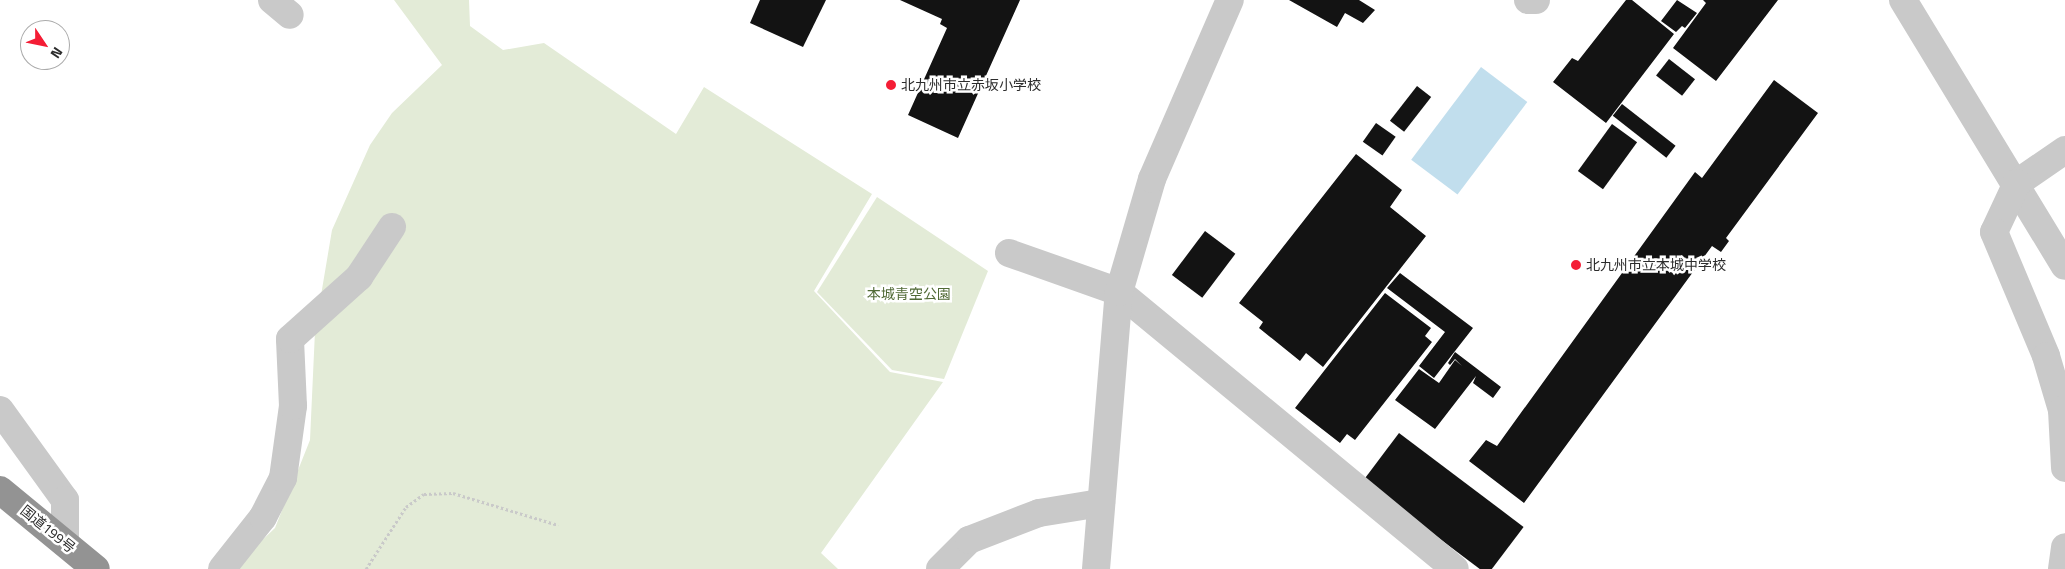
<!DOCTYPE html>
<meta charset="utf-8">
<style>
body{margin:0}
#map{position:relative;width:2065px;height:569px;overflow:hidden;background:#fff;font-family:"Titillium Web","Noto Sans JP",sans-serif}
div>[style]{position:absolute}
.green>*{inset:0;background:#e3ebd7}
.water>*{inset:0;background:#c1deed;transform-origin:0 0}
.building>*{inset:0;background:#131313;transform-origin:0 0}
.path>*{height:3px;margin-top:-1.5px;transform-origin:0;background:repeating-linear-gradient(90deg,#c9c9c9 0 2.5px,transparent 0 5px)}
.minor>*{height:28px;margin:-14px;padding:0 14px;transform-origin:14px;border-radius:14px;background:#c9c9c9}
.highway>*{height:28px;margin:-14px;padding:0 14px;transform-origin:14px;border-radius:14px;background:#939393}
.dots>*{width:14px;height:14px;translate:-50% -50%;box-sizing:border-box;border:2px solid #fff;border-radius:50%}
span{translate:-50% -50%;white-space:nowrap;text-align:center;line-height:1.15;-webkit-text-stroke:5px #fff;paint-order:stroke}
.poi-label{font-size:14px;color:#2c2c2c}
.left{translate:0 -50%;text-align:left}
.park-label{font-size:14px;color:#516a36}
.street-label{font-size:14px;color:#2c2c2c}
.north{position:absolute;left:20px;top:20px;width:50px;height:50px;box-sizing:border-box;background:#fff;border:1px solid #ababab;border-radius:50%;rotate:124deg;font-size:14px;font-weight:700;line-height:20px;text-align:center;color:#2c2c2c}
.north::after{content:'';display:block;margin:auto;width:18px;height:22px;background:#f41d35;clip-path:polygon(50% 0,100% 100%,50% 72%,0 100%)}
</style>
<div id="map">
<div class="green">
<i style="clip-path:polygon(394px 0,469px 0,470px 26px,503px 50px,544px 43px,676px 134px,704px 87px,872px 194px,814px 291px,890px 372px,943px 382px,821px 553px,838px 569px,232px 569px,275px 528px,310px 440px,315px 331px,332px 230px,370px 145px,392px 113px,442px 65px)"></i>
<i style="clip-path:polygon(877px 197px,988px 271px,944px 379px,892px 370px,817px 292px)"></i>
</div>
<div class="water">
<i style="left:1481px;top:67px;width:58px;height:116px;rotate:37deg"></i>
</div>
<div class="building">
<i style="clip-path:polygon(760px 0,826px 0,803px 47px,750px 23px)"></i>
<i style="clip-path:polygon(900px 0,1020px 0,958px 138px,908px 115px,947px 28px,940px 24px,942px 19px)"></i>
<i style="clip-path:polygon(1289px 0,1359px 0,1375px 10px,1363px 23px,1345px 13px,1337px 27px)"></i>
<i style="clip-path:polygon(1626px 0,1632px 0,1674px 34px,1606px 123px,1553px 82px,1572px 58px,1578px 61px)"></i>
<i style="clip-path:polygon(1677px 0,1697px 13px,1685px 28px,1682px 26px,1676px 32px,1661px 21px)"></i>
<i style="clip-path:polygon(1703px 0,1778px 0,1716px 81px,1673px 48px,1706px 3px)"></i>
<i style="left:1669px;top:59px;width:33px;height:21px;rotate:38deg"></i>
<i style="clip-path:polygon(1774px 80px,1818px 113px,1726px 238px,1729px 241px,1721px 252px,1712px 246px,1524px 503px,1469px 461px,1486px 440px,1497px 446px,1695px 172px,1702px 178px)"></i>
<i style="left:1417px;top:86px;width:18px;height:44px;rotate:38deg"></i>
<i style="left:1622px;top:104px;width:68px;height:15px;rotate:38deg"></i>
<i style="left:1376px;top:123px;width:24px;height:23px;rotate:35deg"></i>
<i style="left:1612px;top:124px;width:31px;height:58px;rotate:36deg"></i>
<i style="clip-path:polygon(1356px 154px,1402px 190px,1390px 207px,1426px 236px,1323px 367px,1306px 353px,1300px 361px,1259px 328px,1263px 322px,1239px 303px)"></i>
<i style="left:1205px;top:231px;width:38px;height:55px;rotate:37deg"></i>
<i style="clip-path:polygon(1400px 273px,1473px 328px,1434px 378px,1419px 366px,1445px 332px,1387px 288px)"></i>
<i style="clip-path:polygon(1385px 293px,1431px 328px,1425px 336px,1432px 342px,1355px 440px,1347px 434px,1340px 443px,1295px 408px)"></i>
<i style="clip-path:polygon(1455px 352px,1501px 387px,1493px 398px,1473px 383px,1476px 376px,1435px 429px,1395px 400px,1419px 369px,1439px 383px,1455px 360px,1462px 366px,1455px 359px,1450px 365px,1448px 363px)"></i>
<i style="left:1399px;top:433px;width:156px;height:60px;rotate:37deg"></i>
</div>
<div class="path">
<i style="left:366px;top:569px;width:74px;rotate:-57.2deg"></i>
<i style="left:406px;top:507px;width:22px;rotate:-36deg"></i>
<i style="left:424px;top:494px;width:29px;rotate:-2deg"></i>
<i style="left:453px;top:493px;width:110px;rotate:16.9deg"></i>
</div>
<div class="minor">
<i style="left:272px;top:0;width:23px;rotate:40deg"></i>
<i style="left:1528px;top:0;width:8px"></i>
<i style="left:1903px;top:0;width:311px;rotate:58.7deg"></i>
<i style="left:2065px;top:150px;width:58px;rotate:145.5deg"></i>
<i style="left:2017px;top:183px;width:54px;rotate:115.1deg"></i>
<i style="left:1994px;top:232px;width:134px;rotate:67.2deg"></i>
<i style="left:2046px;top:356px;width:56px;rotate:73.5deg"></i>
<i style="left:2062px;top:410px;width:58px;rotate:87deg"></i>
<i style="left:1009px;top:253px;width:117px;rotate:19.5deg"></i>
<i style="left:1119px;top:292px;width:435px;rotate:39.5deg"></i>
<i style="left:0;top:410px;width:111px;rotate:54.2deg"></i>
<i style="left:65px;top:500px;width:43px;rotate:90deg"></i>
<i style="left:222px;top:569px;width:66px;rotate:-51.7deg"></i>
<i style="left:263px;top:517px;width:44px;rotate:-62.9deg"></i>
<i style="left:283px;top:478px;width:73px;rotate:-82.1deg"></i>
<i style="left:293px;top:406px;width:67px;rotate:-92.6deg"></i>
<i style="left:290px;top:339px;width:93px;rotate:-41.9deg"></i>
<i style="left:359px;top:277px;width:60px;rotate:-56.6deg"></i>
<i style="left:940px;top:569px;width:41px;rotate:-45deg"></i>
<i style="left:969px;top:540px;width:75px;rotate:-21.1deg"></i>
<i style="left:1039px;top:513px;width:63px;rotate:-9.2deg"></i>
<i style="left:1096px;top:569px;width:278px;rotate:-85.3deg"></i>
<i style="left:1119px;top:292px;width:118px;rotate:-73.7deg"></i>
<i style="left:1152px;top:179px;width:195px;rotate:-66.5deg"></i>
<i style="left:2062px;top:569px;width:22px;rotate:-82deg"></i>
</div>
<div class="highway">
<i style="left:0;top:490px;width:124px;rotate:39.5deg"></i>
</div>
<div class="dots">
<i style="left:891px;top:85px;background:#f41d35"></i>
<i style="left:1576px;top:265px;background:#f41d35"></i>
</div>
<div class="poi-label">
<span class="left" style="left:901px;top:85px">北九州市立赤坂小学校</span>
<span class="left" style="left:1586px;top:265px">北九州市立本城中学校</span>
</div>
<div class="park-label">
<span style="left:909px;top:294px">本城青空公園</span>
</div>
<div class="street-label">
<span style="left:48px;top:529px;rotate:39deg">国道199号</span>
</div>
<div class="north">N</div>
</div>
